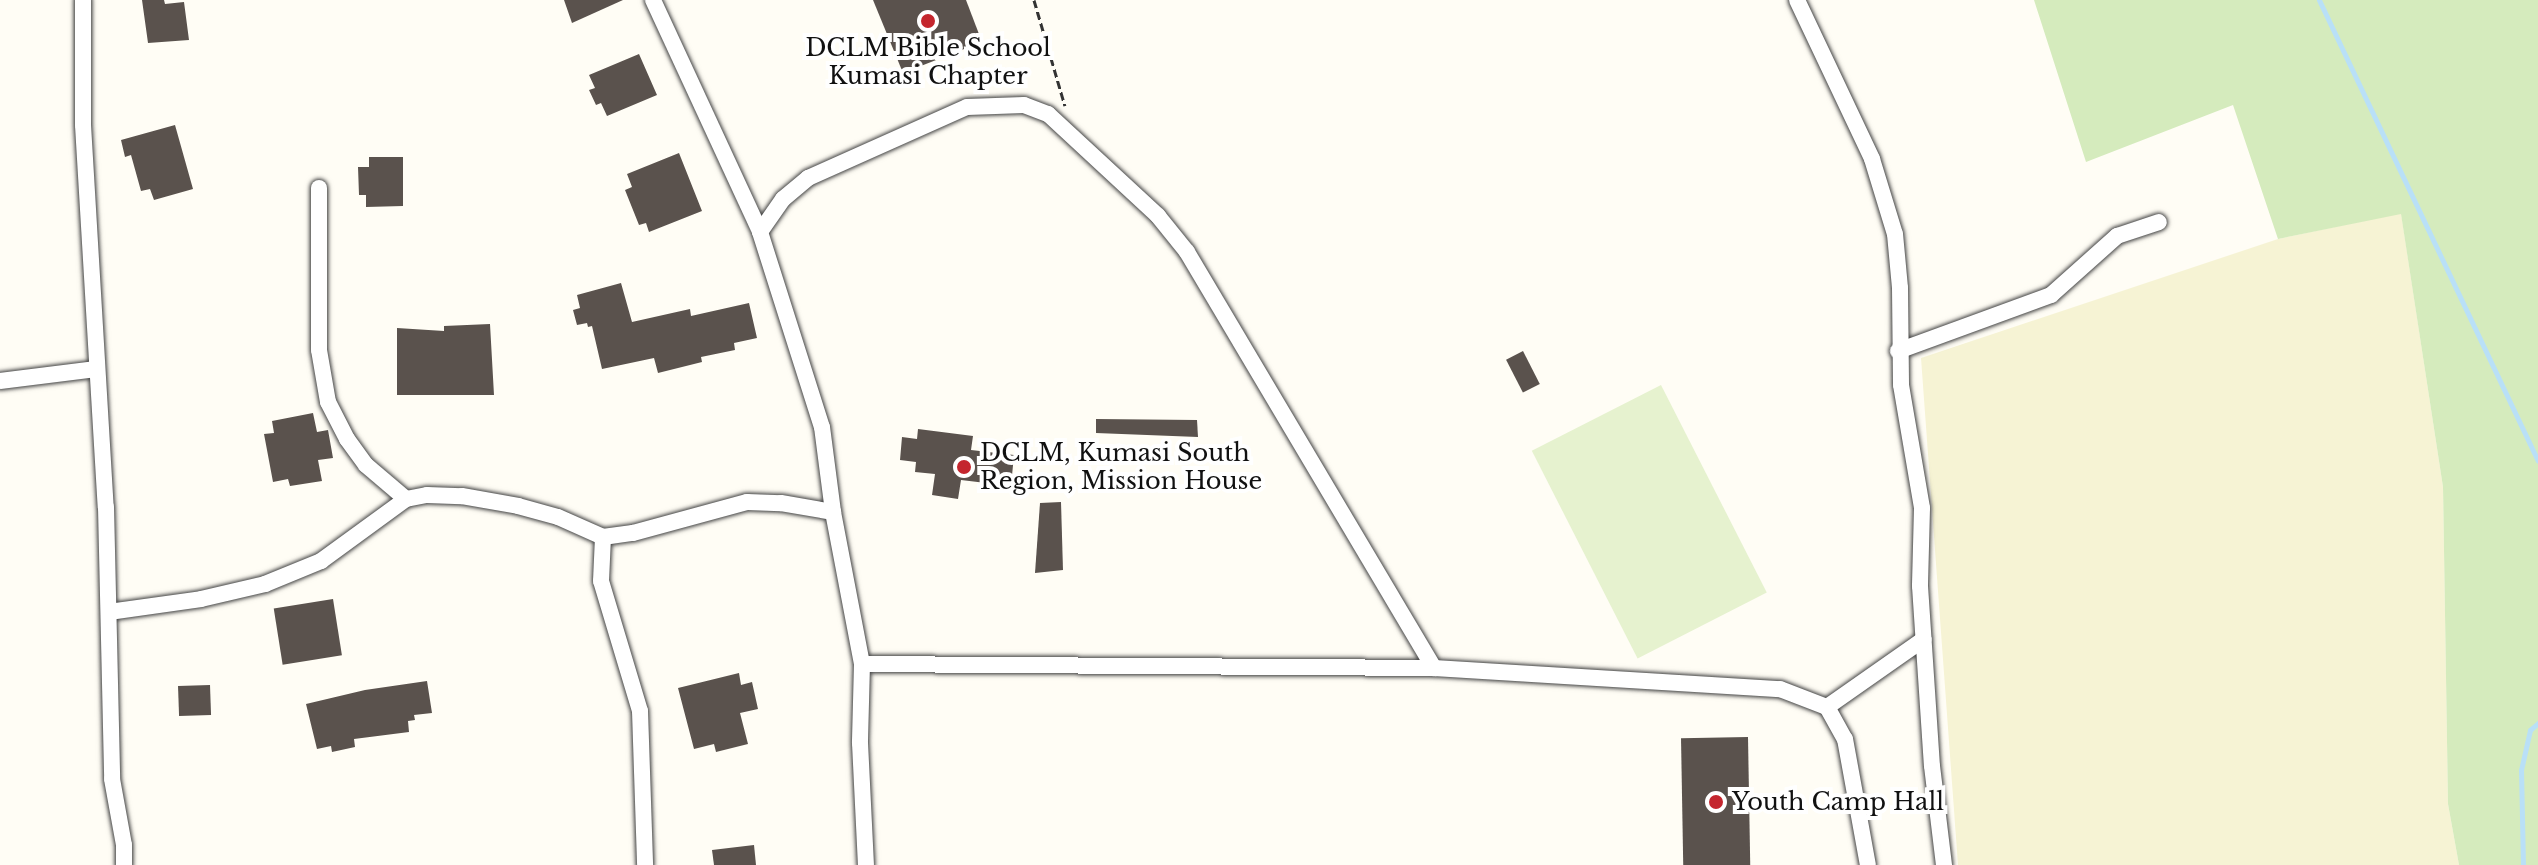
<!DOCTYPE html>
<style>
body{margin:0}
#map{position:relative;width:2538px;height:865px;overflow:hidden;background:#fffdf5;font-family:"Libre Baskerville",serif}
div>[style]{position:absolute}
.farmland>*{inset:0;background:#f6f3d4}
.green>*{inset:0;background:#d5ebbd}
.pitch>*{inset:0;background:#e6f2cf;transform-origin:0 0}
.stream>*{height:5px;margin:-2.5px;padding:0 2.5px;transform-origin:2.5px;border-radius:2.5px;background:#b9e0f7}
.building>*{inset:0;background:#5a524d;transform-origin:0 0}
.path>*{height:3px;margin-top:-1.5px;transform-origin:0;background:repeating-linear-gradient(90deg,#333 0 8px,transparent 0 12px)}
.roads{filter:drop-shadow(0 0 2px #444) drop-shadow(0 0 2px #444)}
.minor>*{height:16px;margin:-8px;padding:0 8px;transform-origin:8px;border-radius:8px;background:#fff}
.dots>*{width:22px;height:22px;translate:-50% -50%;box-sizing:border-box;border:4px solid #fff;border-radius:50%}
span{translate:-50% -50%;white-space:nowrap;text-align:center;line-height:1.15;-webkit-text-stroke:8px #fff;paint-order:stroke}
.poi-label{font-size:24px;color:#111}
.left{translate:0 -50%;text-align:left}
</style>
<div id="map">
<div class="farmland">
<i style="clip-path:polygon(2401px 213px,2443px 487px,2448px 804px,2459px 865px,1958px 865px,1921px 358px,2278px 239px)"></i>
</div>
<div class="green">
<i style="clip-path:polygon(2034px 0,2538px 0,2538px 865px,2459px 865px,2448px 804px,2443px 487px,2401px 214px,2278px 239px,2233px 105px,2086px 162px)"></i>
</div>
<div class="pitch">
<i style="left:1661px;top:385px;width:233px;height:145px;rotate:63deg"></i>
</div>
<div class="stream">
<i style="left:2319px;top:0;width:510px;rotate:64.59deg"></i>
<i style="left:2523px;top:865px;width:95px;rotate:-91.2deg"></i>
<i style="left:2521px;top:770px;width:41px;rotate:-77.3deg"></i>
<i style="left:2530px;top:730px;width:11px;rotate:-41deg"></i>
</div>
<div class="building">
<i style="clip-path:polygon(142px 0,164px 0,165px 4px,184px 2px,189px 40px,148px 43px)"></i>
<i style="clip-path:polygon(564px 0,623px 0,572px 23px)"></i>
<i style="clip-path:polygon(873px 0,966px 0,982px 42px,903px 73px)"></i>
<i style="clip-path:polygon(639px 54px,657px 95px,607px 116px,601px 103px,596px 105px,589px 90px,595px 88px,589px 75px)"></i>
<i style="clip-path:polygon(175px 125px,193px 189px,154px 200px,150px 189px,141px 191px,131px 155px,125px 157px,121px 140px)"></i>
<i style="clip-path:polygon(679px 153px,702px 211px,649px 232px,646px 223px,639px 225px,625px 190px,632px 187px,627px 174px)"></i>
<i style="clip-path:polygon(369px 157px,403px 157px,403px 206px,366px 207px,366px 195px,359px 195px,358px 167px,369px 167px)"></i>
<i style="clip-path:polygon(621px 283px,632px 322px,690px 309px,691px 316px,749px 303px,757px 338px,734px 343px,735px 350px,701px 357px,702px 362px,658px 373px,654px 358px,602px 369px,592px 326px,588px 327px,587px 323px,577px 325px,573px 310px,580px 308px,577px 295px)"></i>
<i style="clip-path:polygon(490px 324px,494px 395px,397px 395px,397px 328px,444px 331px,444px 326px)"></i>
<i style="left:1523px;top:351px;width:37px;height:19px;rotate:63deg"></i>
<i style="clip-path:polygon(313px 413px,317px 432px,328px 430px,333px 458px,318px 460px,322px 481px,290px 486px,288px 479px,273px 482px,264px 434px,274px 433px,272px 421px)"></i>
<i style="clip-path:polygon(1096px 419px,1197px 420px,1198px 437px,1096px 433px)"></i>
<i style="clip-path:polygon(918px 429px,973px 436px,971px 450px,1014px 455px,1011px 486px,961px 480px,958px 499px,932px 495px,935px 474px,915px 472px,916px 462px,900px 460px,902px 437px,917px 439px)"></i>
<i style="clip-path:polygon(1061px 502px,1063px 570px,1035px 573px,1040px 503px)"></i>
<i style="left:333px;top:599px;width:57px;height:60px;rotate:81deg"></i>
<i style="clip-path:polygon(739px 673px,741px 685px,752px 682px,758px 709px,740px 713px,748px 744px,716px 752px,714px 744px,694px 749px,678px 688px)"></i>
<i style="clip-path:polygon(427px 681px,432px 713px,414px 715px,415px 720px,408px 721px,409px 732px,354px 739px,355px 747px,332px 752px,331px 746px,317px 749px,306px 704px,365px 690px)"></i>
<i style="left:210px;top:685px;width:30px;height:32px;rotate:88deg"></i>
<i style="left:1748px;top:737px;width:128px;height:67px;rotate:89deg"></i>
<i style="clip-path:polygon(754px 845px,756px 865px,714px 865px,712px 850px)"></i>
</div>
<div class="path">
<i style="left:1034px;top:0;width:110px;rotate:73.7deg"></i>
</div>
<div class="roads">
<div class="minor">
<i style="left:83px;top:0;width:125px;rotate:90deg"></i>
<i style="left:83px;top:125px;width:383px;rotate:86.6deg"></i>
<i style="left:106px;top:507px;width:272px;rotate:88.7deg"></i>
<i style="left:112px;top:779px;width:67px;rotate:79.7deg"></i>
<i style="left:124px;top:845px;width:20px;rotate:90deg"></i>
<i style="left:653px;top:0;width:255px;rotate:65.2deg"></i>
<i style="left:760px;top:232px;width:205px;rotate:72.4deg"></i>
<i style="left:822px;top:427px;width:86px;rotate:82.6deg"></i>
<i style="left:833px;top:512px;width:155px;rotate:79.2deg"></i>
<i style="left:862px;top:664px;width:79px;rotate:91.5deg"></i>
<i style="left:860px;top:743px;width:122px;rotate:87.2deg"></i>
<i style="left:1797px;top:0;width:176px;rotate:64.7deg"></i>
<i style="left:1872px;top:159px;width:78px;rotate:73deg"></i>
<i style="left:1895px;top:234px;width:54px;rotate:84.7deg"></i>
<i style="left:1900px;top:288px;width:97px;rotate:89.4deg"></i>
<i style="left:1901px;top:385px;width:125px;rotate:80.3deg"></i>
<i style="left:1922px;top:508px;width:78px;rotate:91.5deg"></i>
<i style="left:1920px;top:586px;width:180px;rotate:86.2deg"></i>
<i style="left:1932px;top:766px;width:100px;rotate:83.1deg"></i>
<i style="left:319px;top:188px;width:162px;rotate:90deg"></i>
<i style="left:319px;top:350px;width:53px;rotate:80.2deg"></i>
<i style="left:328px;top:402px;width:42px;rotate:62.8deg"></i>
<i style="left:347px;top:439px;width:32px;rotate:54deg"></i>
<i style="left:366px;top:465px;width:52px;rotate:40.4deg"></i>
<i style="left:760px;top:232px;width:40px;rotate:-55.1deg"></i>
<i style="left:783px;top:199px;width:33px;rotate:-40deg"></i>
<i style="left:808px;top:178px;width:174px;rotate:-24.1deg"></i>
<i style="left:967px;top:107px;width:57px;rotate:-2deg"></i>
<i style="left:1024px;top:105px;width:26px;rotate:21deg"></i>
<i style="left:1048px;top:114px;width:150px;rotate:42.8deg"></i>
<i style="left:1158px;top:216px;width:46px;rotate:51.1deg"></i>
<i style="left:1187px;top:252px;width:484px;rotate:59.3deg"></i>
<i style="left:1898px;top:351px;width:163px;rotate:-20.1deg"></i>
<i style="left:2051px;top:295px;width:89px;rotate:-41.8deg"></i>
<i style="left:2117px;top:236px;width:44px;rotate:-18.4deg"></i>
<i style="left:0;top:381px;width:97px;rotate:-7.1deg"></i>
<i style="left:603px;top:537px;width:44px;rotate:92.6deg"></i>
<i style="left:601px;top:581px;width:136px;rotate:73.3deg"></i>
<i style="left:640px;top:711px;width:154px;rotate:88.1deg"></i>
<i style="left:109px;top:612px;width:93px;rotate:-8deg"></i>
<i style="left:201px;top:599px;width:66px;rotate:-13.2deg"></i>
<i style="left:265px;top:584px;width:61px;rotate:-22.3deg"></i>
<i style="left:321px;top:561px;width:105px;rotate:-36.1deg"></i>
<i style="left:406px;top:499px;width:21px;rotate:-11deg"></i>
<i style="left:427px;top:495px;width:35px;rotate:2deg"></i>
<i style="left:462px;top:496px;width:57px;rotate:10.1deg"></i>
<i style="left:518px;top:506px;width:41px;rotate:15.4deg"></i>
<i style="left:558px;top:517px;width:49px;rotate:24deg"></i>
<i style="left:603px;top:537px;width:30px;rotate:-8deg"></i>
<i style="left:633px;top:533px;width:118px;rotate:-15.2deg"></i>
<i style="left:747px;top:502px;width:34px;rotate:2deg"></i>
<i style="left:781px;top:503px;width:53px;rotate:9.8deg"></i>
<i style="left:862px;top:664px;width:572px;rotate:0.4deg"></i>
<i style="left:1434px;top:668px;width:347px;rotate:3.5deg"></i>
<i style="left:1780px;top:689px;width:50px;rotate:21deg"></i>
<i style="left:1827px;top:707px;width:37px;rotate:61deg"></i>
<i style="left:1845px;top:739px;width:128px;rotate:79.7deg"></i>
<i style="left:1827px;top:707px;width:118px;rotate:-35deg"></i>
</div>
</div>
<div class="dots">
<i style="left:928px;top:21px;background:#c4262e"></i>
<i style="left:964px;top:467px;background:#c4262e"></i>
<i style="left:1716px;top:802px;background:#c4262e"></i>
</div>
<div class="poi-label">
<span style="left:928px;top:62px">DCLM Bible School<br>Kumasi Chapter</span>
<span class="left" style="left:980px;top:467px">DCLM, Kumasi South<br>Region, Mission House</span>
<span class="left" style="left:1732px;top:802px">Youth Camp Hall</span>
</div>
</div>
